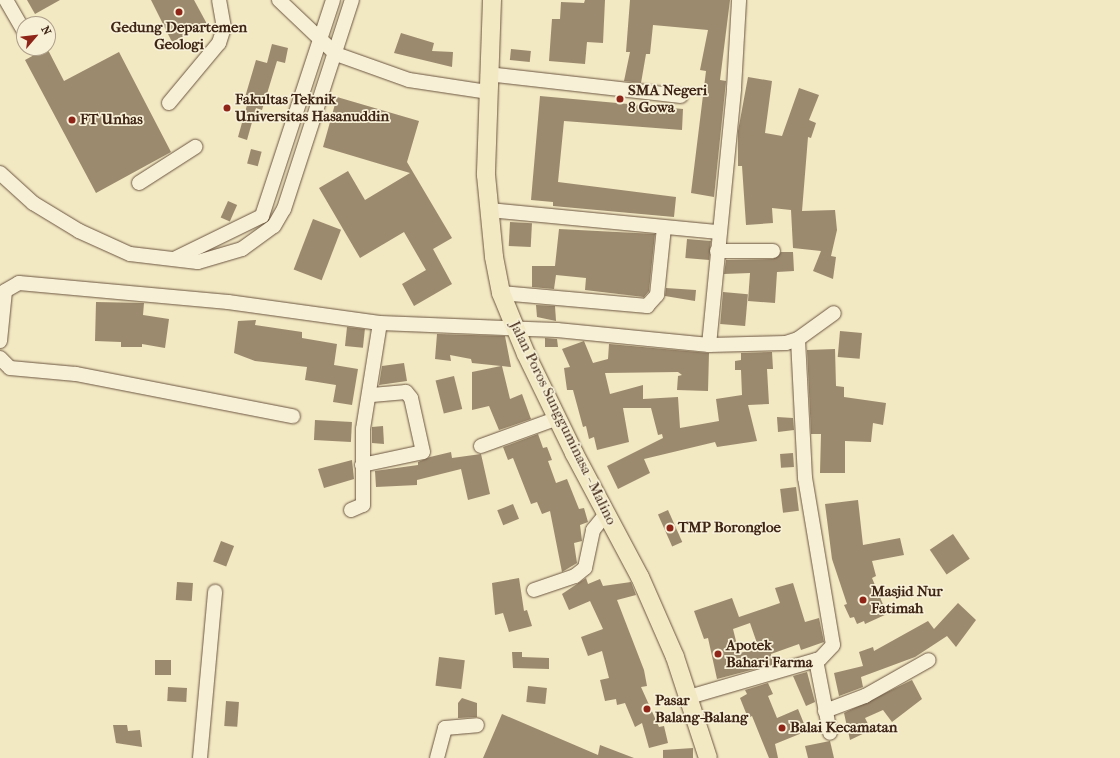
<!DOCTYPE html>
<style>
body{margin:0}
#map{position:relative;width:1120px;height:758px;overflow:hidden;background:#f2e8c2;font-family:"IM FELL French Canon",serif}
div>[style]{position:absolute}
.building>*{inset:0;background:#9c8a6e;transform-origin:0 0}
.roads{filter:drop-shadow(0 0 1px #6b5540) drop-shadow(0 0 1px #6b5540)}
.minor>*{height:14px;margin:-7px;padding:0 7px;transform-origin:7px;border-radius:7px;background:#f7f0d7}
.major>*{height:18px;margin:-9px;padding:0 9px;transform-origin:9px;border-radius:9px;background:#f2e8c2}
.dots>*{width:11px;height:11px;translate:-50% -50%;box-sizing:border-box;border:2px solid #f7f0d7;border-radius:50%}
span{translate:-50% -50%;white-space:nowrap;text-align:center;line-height:1.15;-webkit-text-stroke:3.5px #f7f0d7;paint-order:stroke}
.poi-label{font-size:15px;color:#3e2414;font-weight:700}
.left{translate:0 -50%;text-align:left}
.street-label{font-size:15px;color:#3e2414}
.north{position:absolute;left:16px;top:16px;width:40px;height:40px;box-sizing:border-box;background:#f7f0d7;border:1px solid #ad9e89;border-radius:50%;rotate:62deg;font-size:11px;font-weight:700;line-height:16px;text-align:center;color:#3e2414}
.north::after{content:'';display:block;margin:auto;width:14px;height:18px;background:#8f2418;clip-path:polygon(50% 0,100% 100%,50% 72%,0 100%)}
</style>
<div id="map">
<div class="building">
<i style="clip-path:polygon(27px 0,60px 0,35px 14px)"></i>
<i style="clip-path:polygon(151px 0,194px 0,207px 24px,172px 42px)"></i>
<i style="clip-path:polygon(585px 0,605px 0,603px 43px,587px 42px,585px 64px,549px 61px,552px 19px,560px 19px,561px 2px,584px 3px)"></i>
<i style="clip-path:polygon(630px 0,730px 0,720px 80px,726px 81px,714px 197px,691px 193px,706px 71px,700px 70px,708px 30px,653px 25px,650px 54px,646px 54px,641px 83px,624px 81px,630px 52px,626px 52px)"></i>
<i style="clip-path:polygon(401px 33px,434px 43px,432px 51px,453px 52px,452px 67px,394px 53px)"></i>
<i style="clip-path:polygon(272px 44px,288px 48px,285px 63px,277px 61px,262px 110px,256px 108px,247px 140px,238px 137px,247px 105px,243px 104px,256px 60px,267px 63px)"></i>
<i style="clip-path:polygon(47px 48px,64px 81px,119px 52px,171px 152px,96px 193px,25px 60px)"></i>
<i style="left:511px;top:49px;width:20px;height:11px;rotate:6deg"></i>
<i style="clip-path:polygon(748px 77px,772px 81px,765px 133px,782px 136px,799px 88px,819px 95px,809px 120px,816px 123px,811px 138px,808px 137px,802px 211px,835px 210px,837px 230px,831px 256px,836px 257px,833px 279px,813px 271px,821px 251px,793px 248px,791px 210px,772px 208px,773px 223px,746px 225px,742px 166px,738px 166px,738px 131px)"></i>
<i style="clip-path:polygon(540px 96px,683px 109px,682px 130px,564px 121px,558px 182px,676px 197px,674px 217px,553px 206px,553px 202px,531px 200px)"></i>
<i style="clip-path:polygon(337px 97px,419px 121px,407px 162px,452px 238px,433px 249px,452px 284px,414px 306px,402px 284px,426px 270px,404px 232px,360px 258px,319px 188px,348px 171px,365px 200px,410px 173px,323px 147px)"></i>
<i style="left:251px;top:149px;width:11px;height:15px;rotate:15deg"></i>
<i style="left:228px;top:201px;width:10px;height:18px;rotate:24deg"></i>
<i style="left:313px;top:219px;width:30px;height:54px;rotate:21deg"></i>
<i style="left:510px;top:222px;width:22px;height:24px;rotate:3deg"></i>
<i style="clip-path:polygon(559px 229px,655px 234px,649px 291px,644px 297px,585px 290px,586px 278px,556px 275px,554px 289px,532px 287px,532px 266px,555px 266px)"></i>
<i style="left:687px;top:239px;width:24px;height:19px;rotate:5deg"></i>
<i style="clip-path:polygon(781px 252px,793px 252px,794px 271px,777px 272px,775px 303px,748px 301px,750px 273px,724px 274px,726px 260px,773px 259px)"></i>
<i style="clip-path:polygon(666px 288px,696px 290px,695px 301px,665px 296px)"></i>
<i style="left:723px;top:292px;width:25px;height:32px;rotate:5deg"></i>
<i style="clip-path:polygon(96px 302px,144px 303px,143px 315px,169px 319px,165px 348px,142px 344px,142px 347px,121px 347px,121px 342px,95px 341px)"></i>
<i style="clip-path:polygon(536px 305px,555px 306px,556px 321px,537px 317px)"></i>
<i style="clip-path:polygon(256px 320px,255px 325px,302px 332px,302px 338px,337px 344px,334px 365px,358px 369px,352px 405px,333px 402px,336px 385px,305px 380px,307px 367px,255px 361px,234px 353px,238px 321px)"></i>
<i style="left:347px;top:327px;width:18px;height:19px;rotate:6deg"></i>
<i style="left:840px;top:331px;width:22px;height:26px;rotate:5deg"></i>
<i style="clip-path:polygon(437px 334px,505px 336px,511px 367px,502px 366px,510px 399px,522px 394px,531px 419px,499px 430px,489px 406px,472px 410px,472px 372px,501px 366px,472px 363px,471px 359px,450px 355px,451px 361px,435px 359px)"></i>
<i style="clip-path:polygon(545px 338px,557px 339px,558px 347px,545px 347px)"></i>
<i style="clip-path:polygon(584px 341px,593px 363px,608px 359px,609px 344px,709px 353px,708px 391px,677px 390px,678px 376px,682px 375px,678px 372px,605px 373px,610px 394px,643px 385px,643px 399px,678px 397px,680px 428px,719px 421px,716px 399px,742px 395px,741px 370px,735px 370px,735px 361px,741px 360px,741px 353px,772px 352px,773px 369px,767px 369px,769px 404px,748px 405px,757px 441px,717px 447px,715px 442px,644px 459px,650px 473px,618px 489px,607px 466px,663px 438px,662px 434px,658px 435px,651px 408px,623px 408px,629px 442px,597px 450px,594px 437px,589px 439px,586px 426px,583px 427px,573px 390px,567px 390px,564px 368px,570px 367px,562px 349px)"></i>
<i style="clip-path:polygon(835px 349px,836px 386px,844px 387px,844px 397px,886px 403px,883px 425px,873px 423px,871px 442px,845px 441px,845px 473px,820px 473px,821px 434px,811px 434px,807px 350px)"></i>
<i style="clip-path:polygon(404px 363px,407px 381px,379px 385px,382px 366px)"></i>
<i style="left:454px;top:376px;width:34px;height:19px;rotate:76deg"></i>
<i style="clip-path:polygon(777px 417px,793px 418px,794px 430px,778px 432px)"></i>
<i style="left:315px;top:420px;width:37px;height:20px;rotate:3deg"></i>
<i style="clip-path:polygon(383px 426px,384px 444px,372px 443px,372px 427px)"></i>
<i style="clip-path:polygon(538px 434px,543px 448px,547px 447px,552px 460px,548px 461px,556px 483px,567px 479px,579px 509px,584px 508px,588px 522px,580px 525px,582px 541px,574px 543px,577px 563px,562px 572px,550px 511px,542px 514px,537px 502px,531px 504px,513px 458px,508px 460px,503px 447px)"></i>
<i style="clip-path:polygon(451px 452px,452px 458px,481px 454px,490px 494px,468px 500px,461px 469px,417px 480px,417px 485px,376px 487px,375px 471px,418px 465px,418px 462px,430px 457px)"></i>
<i style="left:793px;top:453px;width:14px;height:13px;rotate:86deg"></i>
<i style="clip-path:polygon(352px 460px,354px 479px,324px 488px,318px 469px)"></i>
<i style="left:796px;top:487px;width:24px;height:16px;rotate:83deg"></i>
<i style="clip-path:polygon(858px 500px,863px 545px,900px 538px,904px 555px,872px 561px,876px 576px,872px 578px,887px 614px,865px 624px,864px 621px,857px 624px,854px 617px,850px 618px,844px 605px,847px 604px,832px 559px,825px 504px)"></i>
<i style="left:513px;top:504px;width:16px;height:17px;rotate:68deg"></i>
<i style="left:668px;top:510px;width:35px;height:11px;rotate:66deg"></i>
<i style="left:953px;top:534px;width:30px;height:28px;rotate:56deg"></i>
<i style="left:221px;top:541px;width:14px;height:22px;rotate:21deg"></i>
<i style="clip-path:polygon(519px 578px,524px 611px,527px 610px,532px 626px,509px 632px,503px 613px,495px 615px,492px 583px)"></i>
<i style="clip-path:polygon(586px 578px,588px 584px,600px 579px,603px 586px,631px 582px,636px 595px,617px 600px,644px 670px,647px 686px,641px 687px,659px 727px,664px 726px,668px 743px,649px 748px,642px 723px,635px 727px,625px 703px,617px 705px,616px 699px,605px 701px,600px 680px,609px 678px,602px 651px,588px 656px,581px 637px,603px 629px,590px 601px,569px 610px,562px 594px)"></i>
<i style="left:177px;top:582px;width:16px;height:18px;rotate:4deg"></i>
<i style="clip-path:polygon(evenodd,793px 583px,805px 622px,819px 618px,824px 642px,801px 650px,799px 644px,771px 654px,773px 664px,717px 679px,708px 638px,704px 639px,694px 611px,732px 598px,739px 617px,780px 603px,775px 588px,793px 583px,750px 623px,759px 649px,739px 653px,733px 629px,750px 623px)"></i>
<i style="clip-path:polygon(958px 603px,976px 620px,956px 647px,947px 636px,915px 657px,861px 677px,863px 687px,839px 696px,834px 673px,863px 666px,859px 652px,873px 647px,874px 651px,928px 621px,934px 629px)"></i>
<i style="clip-path:polygon(512px 652px,522px 652px,522px 657px,549px 658px,549px 669px,513px 668px)"></i>
<i style="left:439px;top:657px;width:26px;height:29px;rotate:7deg"></i>
<i style="left:155px;top:660px;width:16px;height:15px"></i>
<i style="clip-path:polygon(807px 672px,815px 702px,806px 706px,793px 676px)"></i>
<i style="clip-path:polygon(912px 680px,922px 699px,892px 722px,883px 710px,865px 718px,871px 730px,850px 740px,844px 713px)"></i>
<i style="clip-path:polygon(768px 683px,773px 694px,768px 696px,777px 718px,798px 709px,807px 731px,775px 744px,778px 758px,769px 758px,752px 716px,748px 718px,740px 698px,747px 694px,745px 690px)"></i>
<i style="left:528px;top:686px;width:19px;height:16px;rotate:6deg"></i>
<i style="left:168px;top:687px;width:19px;height:14px;rotate:3deg"></i>
<i style="clip-path:polygon(462px 698px,477px 703px,477px 717px,458px 718px,458px 703px)"></i>
<i style="left:226px;top:701px;width:13px;height:25px;rotate:4deg"></i>
<i style="clip-path:polygon(502px 714px,598px 755px,600px 745px,634px 758px,483px 758px)"></i>
<i style="clip-path:polygon(113px 725px,127px 725px,128px 731px,140px 730px,142px 747px,116px 743px)"></i>
<i style="clip-path:polygon(830px 741px,834px 758px,808px 758px,805px 746px)"></i>
<i style="clip-path:polygon(693px 748px,693px 758px,663px 758px,663px 750px)"></i>
</div>
<div class="roads">
<div class="minor">
<i style="left:6px;top:0;width:36px;rotate:60deg"></i>
<i style="left:279px;top:0;width:79px;rotate:43.5deg"></i>
<i style="left:336px;top:54px;width:77px;rotate:19.6deg"></i>
<i style="left:409px;top:80px;width:79px;rotate:8.7deg"></i>
<i style="left:488px;top:74px;width:194px;rotate:6.5deg"></i>
<i style="left:169px;top:103px;width:78px;rotate:-50.2deg"></i>
<i style="left:219px;top:43px;width:16px;rotate:-72deg"></i>
<i style="left:224px;top:28px;width:28px;rotate:-100deg"></i>
<i style="left:0;top:173px;width:45px;rotate:42.3deg"></i>
<i style="left:33px;top:203px;width:54px;rotate:31.3deg"></i>
<i style="left:79px;top:231px;width:56px;rotate:24.3deg"></i>
<i style="left:130px;top:254px;width:68px;rotate:6.7deg"></i>
<i style="left:198px;top:262px;width:46px;rotate:-16.5deg"></i>
<i style="left:242px;top:249px;width:39px;rotate:-36deg"></i>
<i style="left:274px;top:226px;width:20px;rotate:-60deg"></i>
<i style="left:284px;top:209px;width:220px;rotate:-72deg"></i>
<i style="left:139px;top:183px;width:67px;rotate:-32.7deg"></i>
<i style="left:489px;top:210px;width:231px;rotate:5.5deg"></i>
<i style="left:717px;top:251px;width:56px"></i>
<i style="left:174px;top:259px;width:98px;rotate:-26deg"></i>
<i style="left:262px;top:216px;width:227px;rotate:-71.8deg"></i>
<i style="left:501px;top:293px;width:147px;rotate:5.1deg"></i>
<i style="left:647px;top:306px;width:15px;rotate:-48deg"></i>
<i style="left:657px;top:295px;width:68px;rotate:-84.1deg"></i>
<i style="left:0;top:341px;width:50px;rotate:-84.3deg"></i>
<i style="left:5px;top:291px;width:16px;rotate:-30deg"></i>
<i style="left:19px;top:283px;width:210px;rotate:5.2deg"></i>
<i style="left:228px;top:302px;width:153px;rotate:7.9deg"></i>
<i style="left:380px;top:323px;width:177px;rotate:2.3deg"></i>
<i style="left:557px;top:330px;width:153px;rotate:5.6deg"></i>
<i style="left:709px;top:345px;width:77px;rotate:-1.5deg"></i>
<i style="left:786px;top:343px;width:13px;rotate:-18deg"></i>
<i style="left:798px;top:339px;width:44px;rotate:-35.8deg"></i>
<i style="left:709px;top:345px;width:258px;rotate:-84.4deg"></i>
<i style="left:734px;top:88px;width:88px;rotate:-86.7deg"></i>
<i style="left:0;top:358px;width:14px;rotate:45deg"></i>
<i style="left:10px;top:368px;width:66px;rotate:5.2deg"></i>
<i style="left:76px;top:374px;width:221px;rotate:11deg"></i>
<i style="left:481px;top:446px;width:82px;rotate:-20deg"></i>
<i style="left:362px;top:465px;width:62px;rotate:-12deg"></i>
<i style="left:423px;top:452px;width:55px;rotate:-102.5deg"></i>
<i style="left:411px;top:398px;width:8px;rotate:-130deg"></i>
<i style="left:406px;top:392px;width:37px;rotate:175deg"></i>
<i style="left:351px;top:510px;width:13px;rotate:-23deg"></i>
<i style="left:363px;top:505px;width:76px;rotate:-90deg"></i>
<i style="left:363px;top:429px;width:107px;rotate:-80.9deg"></i>
<i style="left:534px;top:590px;width:43px;rotate:-18.9deg"></i>
<i style="left:575px;top:576px;width:13px;rotate:-39deg"></i>
<i style="left:585px;top:568px;width:39px;rotate:-78deg"></i>
<i style="left:593px;top:530px;width:22px;rotate:-51deg"></i>
<i style="left:816px;top:660px;width:74px;rotate:79.1deg"></i>
<i style="left:689px;top:697px;width:136px;rotate:-16.2deg"></i>
<i style="left:820px;top:659px;width:19px;rotate:-47deg"></i>
<i style="left:833px;top:645px;width:169px;rotate:-99.5deg"></i>
<i style="left:805px;top:478px;width:139px;rotate:-92.9deg"></i>
<i style="left:825px;top:711px;width:43px;rotate:-20.6deg"></i>
<i style="left:865px;top:696px;width:73px;rotate:-29.4deg"></i>
<i style="left:200px;top:758px;width:167px;rotate:-84.8deg"></i>
<i style="left:437px;top:758px;width:31px;rotate:-75deg"></i>
<i style="left:445px;top:728px;width:32px;rotate:-5deg"></i>
</div>
<div class="major">
<i style="left:492px;top:0;width:175px;rotate:92deg"></i>
<i style="left:486px;top:175px;width:82px;rotate:84.4deg"></i>
<i style="left:494px;top:257px;width:37px;rotate:79deg"></i>
<i style="left:501px;top:293px;width:66px;rotate:67.7deg"></i>
<i style="left:526px;top:354px;width:110px;rotate:64.1deg"></i>
<i style="left:574px;top:453px;width:140px;rotate:62deg"></i>
<i style="left:640px;top:577px;width:87px;rotate:66.4deg"></i>
<i style="left:675px;top:657px;width:106px;rotate:71.9deg"></i>
</div>
</div>
<div class="dots">
<i style="left:179px;top:12px;background:#8f2418"></i>
<i style="left:620px;top:99px;background:#8f2418"></i>
<i style="left:227px;top:108px;background:#8f2418"></i>
<i style="left:72px;top:120px;background:#8f2418"></i>
<i style="left:670px;top:528px;background:#8f2418"></i>
<i style="left:863px;top:600px;background:#8f2418"></i>
<i style="left:718px;top:654px;background:#8f2418"></i>
<i style="left:647px;top:709px;background:#8f2418"></i>
<i style="left:782px;top:728px;background:#8f2418"></i>
</div>
<div class="poi-label">
<span style="left:179px;top:36px">Gedung Departemen<br>Geologi</span>
<span class="left" style="left:628px;top:99px">SMA Negeri<br>8 Gowa</span>
<span class="left" style="left:235px;top:108px">Fakultas Teknik<br>Universitas Hasanuddin</span>
<span class="left" style="left:80px;top:120px">FT Unhas</span>
<span class="left" style="left:678px;top:528px">TMP Borongloe</span>
<span class="left" style="left:871px;top:600px">Masjid Nur<br>Fatimah</span>
<span class="left" style="left:726px;top:654px">Apotek<br>Bahari Farma</span>
<span class="left" style="left:655px;top:709px">Pasar<br>Balang-Balang</span>
<span class="left" style="left:790px;top:728px">Balai Kecamatan</span>
</div>
<div class="street-label">
<span style="left:563px;top:423px;rotate:64deg">Jalan Poros Sungguminasa - Malino</span>
</div>
<div class="north">N</div>
</div>
